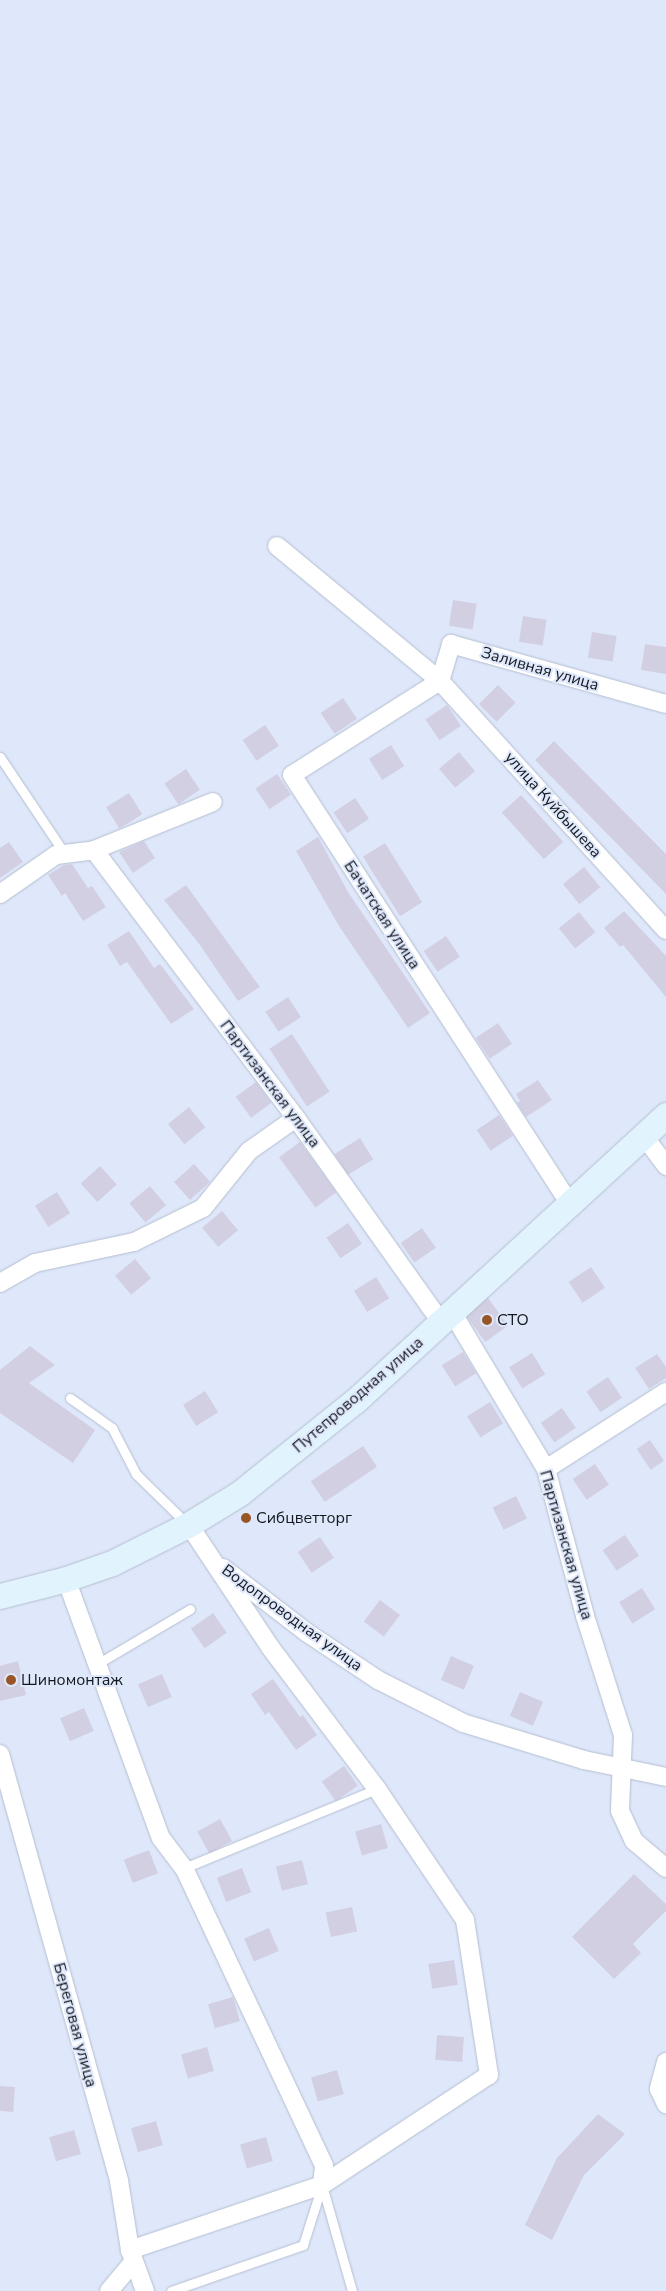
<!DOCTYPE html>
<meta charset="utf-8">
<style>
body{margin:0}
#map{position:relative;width:666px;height:2291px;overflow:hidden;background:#dfe8fb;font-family:"Nunito Sans",sans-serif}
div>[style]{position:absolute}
.building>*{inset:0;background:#d3cfe3;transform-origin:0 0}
.roads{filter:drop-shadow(0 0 1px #b5becf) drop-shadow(0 0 1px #b5becf)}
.lane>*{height:9px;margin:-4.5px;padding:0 4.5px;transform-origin:4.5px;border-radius:4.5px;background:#fff}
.street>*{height:18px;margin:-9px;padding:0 9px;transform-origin:9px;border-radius:9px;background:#fff}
.secondary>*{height:25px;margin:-12.5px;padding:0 12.5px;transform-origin:12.5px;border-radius:12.5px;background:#e1f3fd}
.dots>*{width:14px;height:14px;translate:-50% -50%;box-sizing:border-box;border:2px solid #dfe8fb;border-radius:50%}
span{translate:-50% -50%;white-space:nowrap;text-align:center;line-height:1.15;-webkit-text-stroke:4px #dfe8fb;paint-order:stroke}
.street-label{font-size:16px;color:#15191f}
.poi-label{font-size:16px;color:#15191f}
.left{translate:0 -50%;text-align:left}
</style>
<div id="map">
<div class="building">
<i style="left:453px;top:600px;width:24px;height:26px;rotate:9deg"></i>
<i style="left:523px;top:616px;width:24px;height:26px;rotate:9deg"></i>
<i style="left:592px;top:632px;width:25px;height:26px;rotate:9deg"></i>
<i style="clip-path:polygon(645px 644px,666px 647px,666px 674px,641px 670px)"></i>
<i style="left:498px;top:685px;width:25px;height:27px;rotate:45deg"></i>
<i style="left:343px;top:698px;width:25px;height:27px;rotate:56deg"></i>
<i style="left:447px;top:705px;width:25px;height:26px;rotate:56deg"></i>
<i style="left:265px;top:725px;width:25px;height:27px;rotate:56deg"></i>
<i style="clip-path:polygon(554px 741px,666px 854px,666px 894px,535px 760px)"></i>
<i style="left:391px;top:745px;width:25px;height:26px;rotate:58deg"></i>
<i style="left:459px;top:752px;width:25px;height:26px;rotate:50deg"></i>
<i style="left:186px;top:769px;width:25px;height:26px;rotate:56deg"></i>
<i style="left:277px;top:774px;width:25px;height:26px;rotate:56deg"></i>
<i style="left:129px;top:793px;width:25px;height:27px;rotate:58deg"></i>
<i style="left:521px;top:795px;width:63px;height:26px;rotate:48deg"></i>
<i style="left:355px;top:798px;width:25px;height:26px;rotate:56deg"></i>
<i style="clip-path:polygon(318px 837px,348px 892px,430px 1013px,408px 1028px,339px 926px,296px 851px)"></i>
<i style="clip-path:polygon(144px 841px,155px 858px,133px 873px,119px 852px)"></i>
<i style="clip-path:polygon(9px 842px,23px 862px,0 878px,0 848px)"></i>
<i style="left:385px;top:843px;width:70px;height:26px;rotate:58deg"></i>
<i style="clip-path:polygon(72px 864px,88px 888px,92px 886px,106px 907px,83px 921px,65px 893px,62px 896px,48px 875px,64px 865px)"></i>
<i style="left:584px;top:867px;width:26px;height:27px;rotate:51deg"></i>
<i style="clip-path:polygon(186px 885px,260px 987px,238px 1001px,200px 945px,164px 900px)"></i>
<i style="clip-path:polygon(624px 911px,666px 956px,666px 997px,623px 945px,620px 947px,604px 928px)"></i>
<i style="left:579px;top:912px;width:26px;height:26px;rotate:51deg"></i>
<i style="clip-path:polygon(129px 931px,154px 968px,160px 964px,194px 1009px,171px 1024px,127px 962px,120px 966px,107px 945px)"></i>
<i style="left:446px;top:936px;width:25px;height:27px;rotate:56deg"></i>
<i style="left:288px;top:997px;width:24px;height:27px;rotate:57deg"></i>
<i style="left:498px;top:1023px;width:25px;height:27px;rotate:56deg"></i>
<i style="left:292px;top:1034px;width:69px;height:27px;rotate:57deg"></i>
<i style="clip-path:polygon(538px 1080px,552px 1100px,526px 1117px,517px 1103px,520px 1101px,516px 1094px)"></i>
<i style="left:256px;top:1082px;width:26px;height:25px;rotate:54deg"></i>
<i style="left:189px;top:1107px;width:26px;height:27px;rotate:51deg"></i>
<i style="left:499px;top:1115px;width:25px;height:27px;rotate:56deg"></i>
<i style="left:360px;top:1138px;width:25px;height:30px;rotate:58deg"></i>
<i style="left:300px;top:1142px;width:62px;height:26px;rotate:54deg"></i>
<i style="left:194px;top:1164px;width:24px;height:27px;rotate:48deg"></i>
<i style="left:100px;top:1166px;width:25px;height:26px;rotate:48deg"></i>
<i style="left:150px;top:1186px;width:25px;height:27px;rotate:50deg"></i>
<i style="left:57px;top:1192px;width:25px;height:26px;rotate:58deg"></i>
<i style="left:222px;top:1211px;width:25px;height:26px;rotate:50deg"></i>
<i style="left:348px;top:1223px;width:25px;height:26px;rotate:56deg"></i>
<i style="left:422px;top:1228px;width:24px;height:26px;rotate:55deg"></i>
<i style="left:135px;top:1259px;width:25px;height:26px;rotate:50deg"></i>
<i style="left:591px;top:1267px;width:25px;height:27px;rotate:56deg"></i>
<i style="left:376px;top:1277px;width:25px;height:26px;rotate:58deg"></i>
<i style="left:488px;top:1298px;width:34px;height:28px;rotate:54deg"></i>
<i style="clip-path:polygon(30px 1346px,55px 1365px,29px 1383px,95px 1430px,73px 1463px,0 1413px,0 1370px)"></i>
<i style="left:463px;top:1352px;width:25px;height:25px;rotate:58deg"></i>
<i style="left:532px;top:1353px;width:25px;height:27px;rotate:58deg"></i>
<i style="clip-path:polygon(657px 1354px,666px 1367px,666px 1378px,649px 1389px,635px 1368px)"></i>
<i style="left:608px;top:1377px;width:25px;height:26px;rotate:56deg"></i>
<i style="left:205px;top:1391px;width:25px;height:26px;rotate:58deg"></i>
<i style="left:490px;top:1402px;width:25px;height:27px;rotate:58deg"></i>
<i style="left:562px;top:1408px;width:24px;height:26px;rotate:55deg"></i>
<i style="left:650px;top:1440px;width:25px;height:16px;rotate:56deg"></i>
<i style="left:363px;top:1446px;width:25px;height:63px;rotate:56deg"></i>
<i style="left:595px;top:1464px;width:25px;height:27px;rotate:56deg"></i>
<i style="left:516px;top:1496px;width:25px;height:26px;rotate:64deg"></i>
<i style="left:625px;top:1535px;width:25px;height:27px;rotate:56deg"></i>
<i style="left:320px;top:1537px;width:25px;height:27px;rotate:56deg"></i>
<i style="left:642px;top:1588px;width:25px;height:27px;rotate:58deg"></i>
<i style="left:380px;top:1600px;width:25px;height:27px;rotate:37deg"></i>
<i style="left:213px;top:1613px;width:24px;height:27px;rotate:55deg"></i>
<i style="left:451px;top:1656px;width:25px;height:26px;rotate:23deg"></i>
<i style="clip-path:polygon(18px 1661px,26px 1695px,0 1701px,0 1666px)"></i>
<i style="left:162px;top:1674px;width:25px;height:26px;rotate:67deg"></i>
<i style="clip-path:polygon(273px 1679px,300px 1717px,303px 1715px,317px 1735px,296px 1750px,269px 1712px,265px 1715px,251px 1694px)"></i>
<i style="left:520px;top:1692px;width:25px;height:26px;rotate:23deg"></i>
<i style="left:84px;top:1708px;width:25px;height:26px;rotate:67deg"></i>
<i style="left:344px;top:1766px;width:24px;height:27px;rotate:55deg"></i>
<i style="left:220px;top:1819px;width:25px;height:26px;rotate:61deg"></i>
<i style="left:381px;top:1824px;width:25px;height:27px;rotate:74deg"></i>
<i style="left:149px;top:1850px;width:25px;height:27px;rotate:69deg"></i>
<i style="left:302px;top:1860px;width:25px;height:27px;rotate:76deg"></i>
<i style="left:242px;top:1868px;width:26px;height:27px;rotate:69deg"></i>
<i style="clip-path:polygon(634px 1874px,666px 1904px,666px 1911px,633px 1944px,641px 1953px,614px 1979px,572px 1937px)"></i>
<i style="left:352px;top:1907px;width:25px;height:27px;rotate:78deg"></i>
<i style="left:269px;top:1928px;width:25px;height:27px;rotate:67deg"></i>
<i style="left:454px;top:1960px;width:25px;height:26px;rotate:81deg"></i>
<i style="left:233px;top:1997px;width:25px;height:26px;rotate:74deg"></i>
<i style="left:437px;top:2035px;width:27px;height:25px;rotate:4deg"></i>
<i style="left:207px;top:2047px;width:25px;height:27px;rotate:74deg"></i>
<i style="left:337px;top:2070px;width:25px;height:27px;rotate:74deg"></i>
<i style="left:0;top:2086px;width:15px;height:25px;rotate:4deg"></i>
<i style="clip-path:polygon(598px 2114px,625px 2134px,584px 2175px,552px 2240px,525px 2225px,557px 2158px)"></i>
<i style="left:156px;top:2121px;width:25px;height:26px;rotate:74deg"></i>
<i style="left:74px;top:2130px;width:25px;height:26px;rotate:74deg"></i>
<i style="left:266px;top:2137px;width:25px;height:27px;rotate:74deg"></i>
</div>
<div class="roads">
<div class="lane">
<i style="left:0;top:757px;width:117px;rotate:56.2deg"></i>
<i style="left:70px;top:1398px;width:52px;rotate:35.5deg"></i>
<i style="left:112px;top:1428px;width:52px;rotate:62.4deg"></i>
<i style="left:136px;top:1474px;width:70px;rotate:44.4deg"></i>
<i style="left:97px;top:1664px;width:108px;rotate:-30.6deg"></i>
<i style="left:184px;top:1868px;width:209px;rotate:-22.3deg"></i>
<i style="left:322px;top:2185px;width:110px;rotate:74.2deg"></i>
<i style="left:171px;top:2291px;width:140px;rotate:-19.2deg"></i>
<i style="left:303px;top:2245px;width:63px;rotate:-72.4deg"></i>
</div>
<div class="street">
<i style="left:277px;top:546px;width:212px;rotate:39.6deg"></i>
<i style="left:440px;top:681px;width:336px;rotate:47.8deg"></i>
<i style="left:440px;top:681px;width:175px;rotate:147.6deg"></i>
<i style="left:292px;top:775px;width:508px;rotate:57.06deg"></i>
<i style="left:440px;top:681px;width:39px;rotate:-73deg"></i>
<i style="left:451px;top:644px;width:223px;rotate:15.6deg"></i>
<i style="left:94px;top:850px;width:336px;rotate:53deg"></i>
<i style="left:296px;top:1118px;width:250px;rotate:54.6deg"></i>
<i style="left:0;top:894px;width:68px;rotate:-34.9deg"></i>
<i style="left:56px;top:855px;width:38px;rotate:-7deg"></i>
<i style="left:94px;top:850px;width:128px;rotate:-22deg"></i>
<i style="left:643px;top:1135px;width:39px;rotate:53deg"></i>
<i style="left:0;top:1283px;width:40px;rotate:-29.7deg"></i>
<i style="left:35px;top:1263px;width:101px;rotate:-12deg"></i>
<i style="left:134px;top:1242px;width:77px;rotate:-26.2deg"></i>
<i style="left:203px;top:1208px;width:73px;rotate:-51.1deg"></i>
<i style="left:249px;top:1151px;width:57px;rotate:-35.1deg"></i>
<i style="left:452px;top:1312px;width:183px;rotate:59.1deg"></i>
<i style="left:546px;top:1469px;width:152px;rotate:75.1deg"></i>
<i style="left:585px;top:1616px;width:125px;rotate:72.3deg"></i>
<i style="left:623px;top:1735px;width:76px;rotate:92.3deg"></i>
<i style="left:620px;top:1811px;width:33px;rotate:65deg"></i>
<i style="left:634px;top:1841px;width:42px;rotate:40.2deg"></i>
<i style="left:546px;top:1469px;width:143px;rotate:-32.7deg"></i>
<i style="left:195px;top:1534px;width:136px;rotate:56.4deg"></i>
<i style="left:270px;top:1647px;width:178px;rotate:53deg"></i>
<i style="left:377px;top:1789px;width:158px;rotate:56.1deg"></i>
<i style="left:465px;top:1920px;width:157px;rotate:81.2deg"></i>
<i style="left:489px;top:2075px;width:200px;rotate:146.6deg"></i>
<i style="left:223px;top:1568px;width:105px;rotate:37.6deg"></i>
<i style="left:306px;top:1632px;width:87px;rotate:33.7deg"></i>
<i style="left:378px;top:1680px;width:95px;rotate:26.8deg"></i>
<i style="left:463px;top:1723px;width:127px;rotate:17deg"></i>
<i style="left:584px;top:1760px;width:84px;rotate:11.7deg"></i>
<i style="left:66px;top:1579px;width:276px;rotate:69.9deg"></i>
<i style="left:161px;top:1838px;width:38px;rotate:53deg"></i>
<i style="left:184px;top:1868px;width:329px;rotate:64.8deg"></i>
<i style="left:324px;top:2166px;width:19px;rotate:96deg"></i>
<i style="left:322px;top:2185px;width:203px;rotate:161.3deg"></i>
<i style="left:0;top:1754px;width:443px;rotate:74.4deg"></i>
<i style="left:119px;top:2181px;width:70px;rotate:80.9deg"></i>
<i style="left:130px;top:2250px;width:44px;rotate:69.9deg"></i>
<i style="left:666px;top:2062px;width:28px;rotate:105deg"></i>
<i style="left:659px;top:2089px;width:17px;rotate:65deg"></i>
<i style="left:109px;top:2291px;width:38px;rotate:-50deg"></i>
</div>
<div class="secondary">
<i style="left:0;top:1596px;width:68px;rotate:-14.4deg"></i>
<i style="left:66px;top:1579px;width:49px;rotate:-19.2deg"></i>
<i style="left:112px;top:1563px;width:85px;rotate:-26.6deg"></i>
<i style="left:188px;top:1525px;width:61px;rotate:-31.6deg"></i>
<i style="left:240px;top:1493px;width:147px;rotate:-38.7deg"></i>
<i style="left:355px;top:1401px;width:423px;rotate:-42.6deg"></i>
</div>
</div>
<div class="dots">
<i style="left:487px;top:1320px;background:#985525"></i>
<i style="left:246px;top:1518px;background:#985525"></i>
<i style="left:11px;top:1680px;background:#985525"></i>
</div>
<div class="street-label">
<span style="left:540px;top:669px;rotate:16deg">Заливная улица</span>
<span style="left:553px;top:805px;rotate:48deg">улица Куйбышева</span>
<span style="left:382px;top:915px;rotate:57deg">Бачатская улица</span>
<span style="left:270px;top:1084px;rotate:53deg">Партизанская улица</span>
<span style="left:358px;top:1395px;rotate:-41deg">Путепроводная улица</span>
<span style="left:566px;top:1545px;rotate:74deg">Партизанская улица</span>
<span style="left:292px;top:1618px;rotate:36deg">Водопроводная улица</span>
<span style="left:75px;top:2025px;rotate:75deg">Береговая улица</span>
</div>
<div class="poi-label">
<span class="left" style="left:497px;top:1320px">СТО</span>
<span class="left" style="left:256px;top:1518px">Сибцветторг</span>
<span class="left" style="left:21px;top:1680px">Шиномонтаж</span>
</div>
</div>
